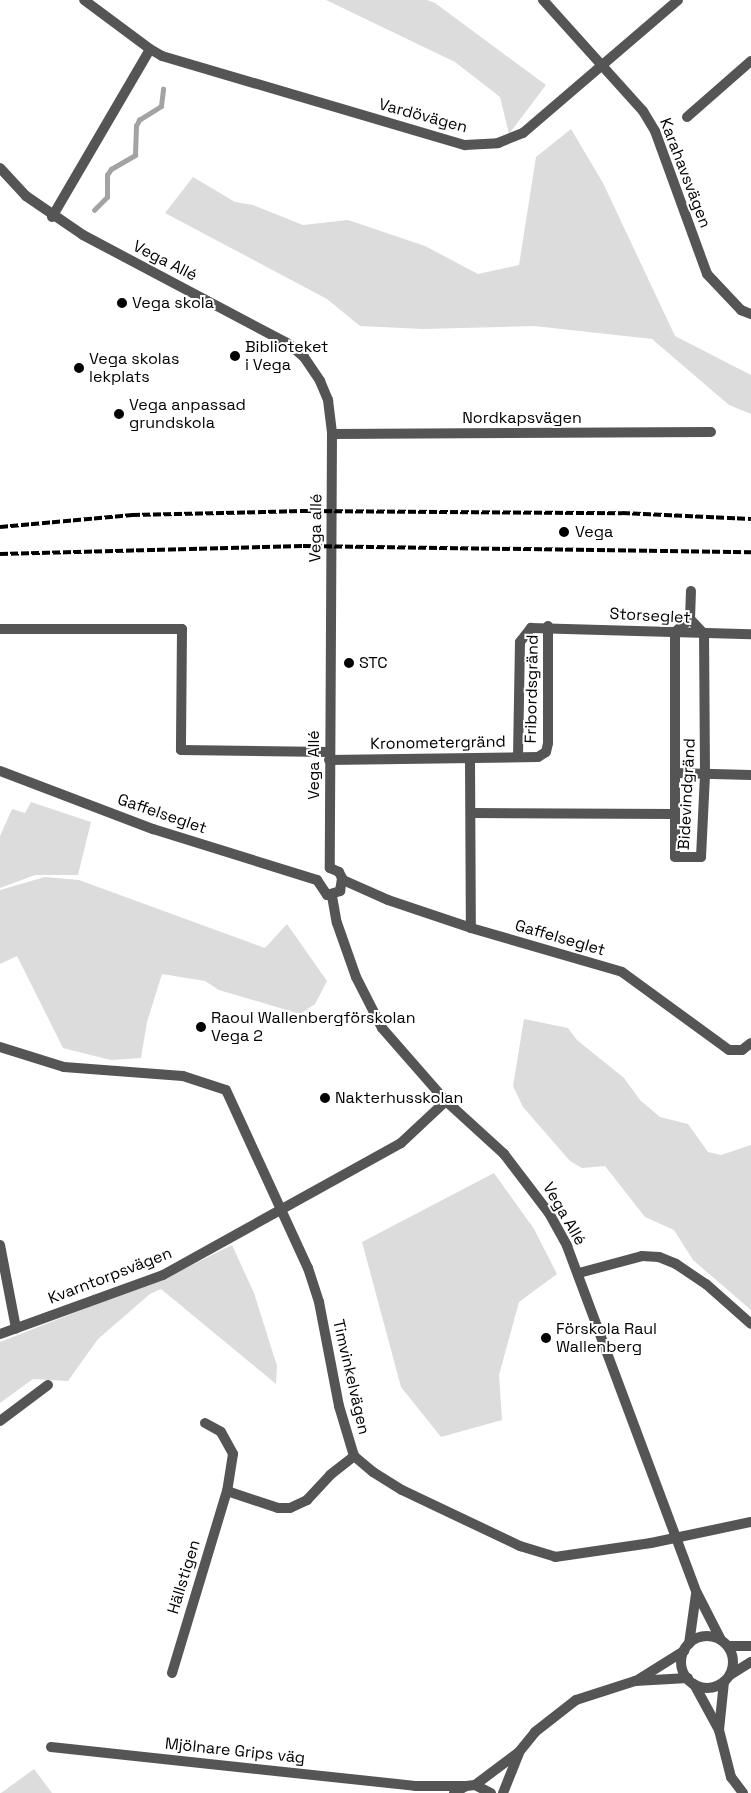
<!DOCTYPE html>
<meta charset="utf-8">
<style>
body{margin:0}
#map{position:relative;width:751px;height:1793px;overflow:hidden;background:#fff;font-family:"Space Grotesk",sans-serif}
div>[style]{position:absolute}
.green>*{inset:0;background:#dcdcdc}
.stream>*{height:4.5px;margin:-2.25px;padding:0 2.25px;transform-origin:2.25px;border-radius:2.25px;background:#a3a3a3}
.minor>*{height:10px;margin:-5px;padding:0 5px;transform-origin:5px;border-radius:5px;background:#555}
.tertiary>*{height:10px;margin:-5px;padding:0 5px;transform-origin:5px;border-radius:5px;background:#555}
.tertiary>.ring{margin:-5px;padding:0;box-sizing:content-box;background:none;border:10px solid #555;border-radius:50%}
.rail>*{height:4px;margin-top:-2px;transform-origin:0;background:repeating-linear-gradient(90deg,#000 0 8px,transparent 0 10.5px)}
.dots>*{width:14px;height:14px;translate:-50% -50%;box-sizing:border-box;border:2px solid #fff;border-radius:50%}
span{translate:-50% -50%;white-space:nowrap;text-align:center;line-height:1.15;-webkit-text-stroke:4px #fff;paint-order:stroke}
.street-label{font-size:16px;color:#000}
.poi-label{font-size:16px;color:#000}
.left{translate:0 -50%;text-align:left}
</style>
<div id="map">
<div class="green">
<i style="clip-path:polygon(326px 0,427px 0,435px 3px,546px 85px,509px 134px,500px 97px,455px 62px)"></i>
<i style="clip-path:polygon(571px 129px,603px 183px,675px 336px,751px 375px,751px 414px,729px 405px,652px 339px,534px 326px,423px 329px,360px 326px,327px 299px,165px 213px,193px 177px,235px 202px,253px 205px,303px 225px,348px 220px,425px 246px,478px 274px,519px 265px,536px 157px)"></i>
<i style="clip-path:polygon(31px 802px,91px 822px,78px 875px,35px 875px,0 888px,0 836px,12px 809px,25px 813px)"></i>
<i style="clip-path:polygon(45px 877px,79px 880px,265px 948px,287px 924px,327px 981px,315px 1004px,300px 1014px,219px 990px,205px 981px,162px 974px,147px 1022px,141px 1058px,111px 1060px,63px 1048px,17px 956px,0 964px,0 890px)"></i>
<i style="clip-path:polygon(524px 1019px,568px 1028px,577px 1040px,624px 1078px,640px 1100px,660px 1117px,688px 1124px,708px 1152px,721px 1155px,751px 1145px,751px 1310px,693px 1260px,674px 1230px,645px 1217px,605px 1166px,582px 1168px,570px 1161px,523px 1107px,513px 1086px)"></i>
<i style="clip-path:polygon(494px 1173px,534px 1229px,557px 1274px,519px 1302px,499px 1375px,502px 1420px,441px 1437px,401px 1387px,362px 1242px)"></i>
<i style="clip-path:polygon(232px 1245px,254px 1293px,277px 1366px,276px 1384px,161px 1289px,150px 1294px,98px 1339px,68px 1381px,33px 1379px,0 1403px,0 1342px,178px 1272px)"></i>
<i style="clip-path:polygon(34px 1769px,52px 1793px,1px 1793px)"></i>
</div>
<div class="stream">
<i style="left:94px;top:210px;width:18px;rotate:-45deg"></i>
<i style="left:107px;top:197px;width:22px;rotate:-90deg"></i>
<i style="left:107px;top:175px;width:7px;rotate:-56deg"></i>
<i style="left:111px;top:169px;width:28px;rotate:-30deg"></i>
<i style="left:135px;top:155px;width:29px;rotate:-88deg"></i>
<i style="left:136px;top:126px;width:7px;rotate:-63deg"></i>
<i style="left:139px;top:120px;width:26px;rotate:-32deg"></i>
<i style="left:161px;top:106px;width:17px;rotate:-83deg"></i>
</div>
<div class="minor">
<i style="left:543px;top:0;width:149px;rotate:48deg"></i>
<i style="left:643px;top:111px;width:23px;rotate:59deg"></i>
<i style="left:655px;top:131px;width:152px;rotate:70deg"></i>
<i style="left:707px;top:274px;width:50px;rotate:46.6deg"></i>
<i style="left:741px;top:310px;width:11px;rotate:22deg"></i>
<i style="left:150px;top:49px;width:14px;rotate:30deg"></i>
<i style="left:162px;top:56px;width:316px;rotate:16.4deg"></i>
<i style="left:465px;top:145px;width:33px;rotate:-3deg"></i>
<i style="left:498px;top:143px;width:27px;rotate:-22deg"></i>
<i style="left:523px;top:133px;width:204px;rotate:-40.6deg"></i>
<i style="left:687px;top:117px;width:85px;rotate:-41.2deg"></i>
<i style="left:0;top:168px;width:38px;rotate:47deg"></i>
<i style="left:26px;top:196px;width:69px;rotate:34.4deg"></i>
<i style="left:83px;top:235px;width:233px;rotate:27.9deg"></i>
<i style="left:289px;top:344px;width:20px;rotate:41deg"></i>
<i style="left:304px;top:357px;width:29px;rotate:56deg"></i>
<i style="left:320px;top:381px;width:21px;rotate:67deg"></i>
<i style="left:328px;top:400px;width:34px;rotate:83deg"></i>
<i style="left:332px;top:434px;width:434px;rotate:90.3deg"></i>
<i style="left:52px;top:217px;width:194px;rotate:-59.7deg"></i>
<i style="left:150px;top:49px;width:82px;rotate:-143.4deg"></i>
<i style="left:332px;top:434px;width:379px;rotate:-0.3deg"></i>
<i style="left:690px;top:619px;width:20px;rotate:139deg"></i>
<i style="left:675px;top:632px;width:225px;rotate:90deg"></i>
<i style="left:675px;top:857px;width:26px"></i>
<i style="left:701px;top:857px;width:83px;rotate:-87.2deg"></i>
<i style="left:705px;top:774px;width:140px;rotate:-90.4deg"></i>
<i style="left:704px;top:634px;width:21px;rotate:-133deg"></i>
<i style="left:690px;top:619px;width:28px;rotate:-88deg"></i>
<i style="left:0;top:629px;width:182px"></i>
<i style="left:182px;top:629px;width:121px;rotate:90.5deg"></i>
<i style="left:181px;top:750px;width:148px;rotate:0.8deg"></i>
<i style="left:518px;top:756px;width:114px;rotate:-89deg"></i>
<i style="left:520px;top:642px;width:18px;rotate:-52deg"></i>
<i style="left:531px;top:628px;width:220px;rotate:1.6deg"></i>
<i style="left:329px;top:760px;width:209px;rotate:-0.8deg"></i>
<i style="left:538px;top:757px;width:9px;rotate:-32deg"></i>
<i style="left:546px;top:752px;width:9px;rotate:-77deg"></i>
<i style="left:548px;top:743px;width:117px;rotate:-90deg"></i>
<i style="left:470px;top:760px;width:168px;rotate:89.7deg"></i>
<i style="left:0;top:771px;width:164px;rotate:20.8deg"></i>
<i style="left:153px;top:829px;width:172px;rotate:17.3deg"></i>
<i style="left:675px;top:773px;width:76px;rotate:1.5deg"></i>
<i style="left:472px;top:813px;width:203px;rotate:0.3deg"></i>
<i style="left:317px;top:880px;width:18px;rotate:56deg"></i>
<i style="left:327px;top:895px;width:14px;rotate:-17deg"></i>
<i style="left:340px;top:891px;width:13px;rotate:-81deg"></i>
<i style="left:342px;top:878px;width:7px;rotate:-117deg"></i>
<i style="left:339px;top:872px;width:10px;rotate:-156deg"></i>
<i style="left:343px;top:880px;width:49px;rotate:24deg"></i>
<i style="left:388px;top:900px;width:88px;rotate:18.6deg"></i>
<i style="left:471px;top:928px;width:157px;rotate:16.2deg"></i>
<i style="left:622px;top:972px;width:132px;rotate:36.1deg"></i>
<i style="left:729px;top:1050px;width:13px"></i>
<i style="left:742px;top:1050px;width:11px;rotate:-38deg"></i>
<i style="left:332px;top:896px;width:27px;rotate:80deg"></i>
<i style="left:337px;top:923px;width:57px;rotate:70.6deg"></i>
<i style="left:356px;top:977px;width:57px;rotate:63deg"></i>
<i style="left:382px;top:1028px;width:97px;rotate:48.8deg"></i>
<i style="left:446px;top:1101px;width:79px;rotate:42.4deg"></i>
<i style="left:504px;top:1154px;width:74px;rotate:52.7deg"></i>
<i style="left:549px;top:1213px;width:38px;rotate:61deg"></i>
<i style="left:567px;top:1246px;width:371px;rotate:69.5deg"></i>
<i style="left:697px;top:1593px;width:53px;rotate:62.9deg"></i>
<i style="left:0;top:1047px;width:67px;rotate:17.4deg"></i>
<i style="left:64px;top:1067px;width:119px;rotate:4.3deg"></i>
<i style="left:183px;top:1076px;width:45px;rotate:18deg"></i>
<i style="left:226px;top:1090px;width:196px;rotate:65.3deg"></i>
<i style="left:308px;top:1268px;width:36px;rotate:72deg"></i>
<i style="left:319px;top:1302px;width:106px;rotate:79.1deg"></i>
<i style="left:339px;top:1406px;width:52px;rotate:73.3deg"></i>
<i style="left:354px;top:1456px;width:25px;rotate:40deg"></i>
<i style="left:373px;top:1472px;width:34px;rotate:32deg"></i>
<i style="left:402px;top:1490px;width:131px;rotate:25.4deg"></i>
<i style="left:520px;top:1546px;width:37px;rotate:17deg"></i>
<i style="left:555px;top:1557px;width:97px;rotate:-8.3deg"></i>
<i style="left:651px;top:1543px;width:102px;rotate:-11.9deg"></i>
<i style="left:0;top:1245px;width:85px;rotate:79.1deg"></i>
<i style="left:579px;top:1273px;width:65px;rotate:-15.1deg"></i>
<i style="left:642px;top:1256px;width:17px;rotate:3deg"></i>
<i style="left:659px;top:1257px;width:18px;rotate:22deg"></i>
<i style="left:676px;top:1264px;width:36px;rotate:34deg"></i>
<i style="left:706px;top:1284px;width:60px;rotate:41.6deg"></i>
<i style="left:0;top:1334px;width:173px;rotate:-19.9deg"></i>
<i style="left:163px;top:1275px;width:272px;rotate:-29deg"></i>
<i style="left:401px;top:1143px;width:62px;rotate:-43deg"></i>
<i style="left:0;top:1421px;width:60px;rotate:-36.9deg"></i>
<i style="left:205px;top:1423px;width:18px;rotate:29deg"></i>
<i style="left:221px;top:1432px;width:25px;rotate:61deg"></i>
<i style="left:233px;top:1454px;width:37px;rotate:99deg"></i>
<i style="left:689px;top:1644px;width:50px;rotate:-82deg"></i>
<i style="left:172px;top:1673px;width:190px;rotate:-73.2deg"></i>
<i style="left:227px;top:1491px;width:54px;rotate:18.4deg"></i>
<i style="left:278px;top:1508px;width:12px"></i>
<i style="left:290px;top:1508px;width:19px;rotate:-25deg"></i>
<i style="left:307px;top:1500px;width:34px;rotate:-47deg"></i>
<i style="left:330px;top:1475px;width:31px;rotate:-38deg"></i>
<i style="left:51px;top:1747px;width:366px;rotate:6.1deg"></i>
<i style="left:415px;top:1786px;width:51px"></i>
</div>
<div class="tertiary">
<i class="ring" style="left:681px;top:1636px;width:42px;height:42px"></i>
<i style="left:728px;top:1646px;width:23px"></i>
<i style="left:730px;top:1675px;width:25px;rotate:-32deg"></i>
<i style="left:636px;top:1681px;width:57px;rotate:-32deg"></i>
<i style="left:694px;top:1684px;width:52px;rotate:61.5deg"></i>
<i style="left:719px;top:1730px;width:49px;rotate:75.7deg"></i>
<i style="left:731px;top:1777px;width:20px;rotate:53deg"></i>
<i style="left:719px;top:1730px;width:48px;rotate:-84.1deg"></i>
<i style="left:475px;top:1785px;width:55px;rotate:-36.9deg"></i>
<i style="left:519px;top:1752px;width:26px;rotate:-51deg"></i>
<i style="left:535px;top:1732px;width:52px;rotate:-38deg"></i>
<i style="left:576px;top:1700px;width:62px;rotate:-17.9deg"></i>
<i style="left:635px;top:1681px;width:53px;rotate:-3.2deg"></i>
<i style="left:454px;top:1793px;width:14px;rotate:-30deg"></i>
<i style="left:466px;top:1786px;width:9px;rotate:-6deg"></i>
<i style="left:475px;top:1785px;width:18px;rotate:27deg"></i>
<i style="left:503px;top:1793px;width:43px;rotate:-68.2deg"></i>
</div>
<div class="rail">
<i style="left:0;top:527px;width:133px;rotate:-5.2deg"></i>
<i style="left:132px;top:515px;width:171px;rotate:-1.3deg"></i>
<i style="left:303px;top:511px;width:319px;rotate:0.4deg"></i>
<i style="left:622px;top:513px;width:129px;rotate:2.7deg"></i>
<i style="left:0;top:554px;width:303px;rotate:-1.5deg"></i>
<i style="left:303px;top:546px;width:448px;rotate:0.8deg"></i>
</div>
<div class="dots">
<i style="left:122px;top:303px;background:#000"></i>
<i style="left:235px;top:356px;background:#000"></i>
<i style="left:79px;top:368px;background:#000"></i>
<i style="left:119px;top:414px;background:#000"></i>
<i style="left:564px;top:532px;background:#000"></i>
<i style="left:349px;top:663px;background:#000"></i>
<i style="left:201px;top:1027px;background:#000"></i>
<i style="left:325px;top:1098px;background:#000"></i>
<i style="left:546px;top:1338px;background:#000"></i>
</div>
<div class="street-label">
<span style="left:423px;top:116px;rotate:15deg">Vardövägen</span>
<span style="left:685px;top:173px;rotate:69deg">Karahavsvägen</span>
<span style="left:165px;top:261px;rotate:27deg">Vega Allé</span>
<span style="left:522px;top:418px">Nordkapsvägen</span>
<span style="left:316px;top:528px;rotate:-89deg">Vega allé</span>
<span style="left:650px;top:616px;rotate:3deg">Storseglet</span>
<span style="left:532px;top:689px;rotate:-89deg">Fribordsgränd</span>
<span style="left:438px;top:743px;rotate:-1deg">Kronometergränd</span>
<span style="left:314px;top:765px;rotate:-90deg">Vega Allé</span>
<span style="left:687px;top:794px;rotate:-87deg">Bidevindgränd</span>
<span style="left:162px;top:814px;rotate:19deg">Gaffelseglet</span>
<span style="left:560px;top:938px;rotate:16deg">Gaffelseglet</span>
<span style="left:564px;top:1214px;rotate:60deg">Vega Allé</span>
<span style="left:110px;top:1276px;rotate:-21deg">Kvarntorpsvägen</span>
<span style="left:351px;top:1377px;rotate:77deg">Timvinkelvägen</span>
<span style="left:184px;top:1577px;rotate:-73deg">Hällstigen</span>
<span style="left:235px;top:1751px;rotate:6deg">Mjölnare Grips väg</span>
</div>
<div class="poi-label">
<span class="left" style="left:132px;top:303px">Vega skola</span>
<span class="left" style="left:245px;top:356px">Biblioteket<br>i Vega</span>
<span class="left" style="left:89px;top:368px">Vega skolas<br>lekplats</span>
<span class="left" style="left:129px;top:414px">Vega anpassad<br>grundskola</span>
<span class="left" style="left:575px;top:532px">Vega</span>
<span class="left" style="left:359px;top:663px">STC</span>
<span class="left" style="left:211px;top:1027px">Raoul Wallenbergförskolan<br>Vega 2</span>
<span class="left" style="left:335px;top:1098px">Nakterhusskolan</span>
<span class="left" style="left:556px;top:1338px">Förskola Raul<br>Wallenberg</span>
</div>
</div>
